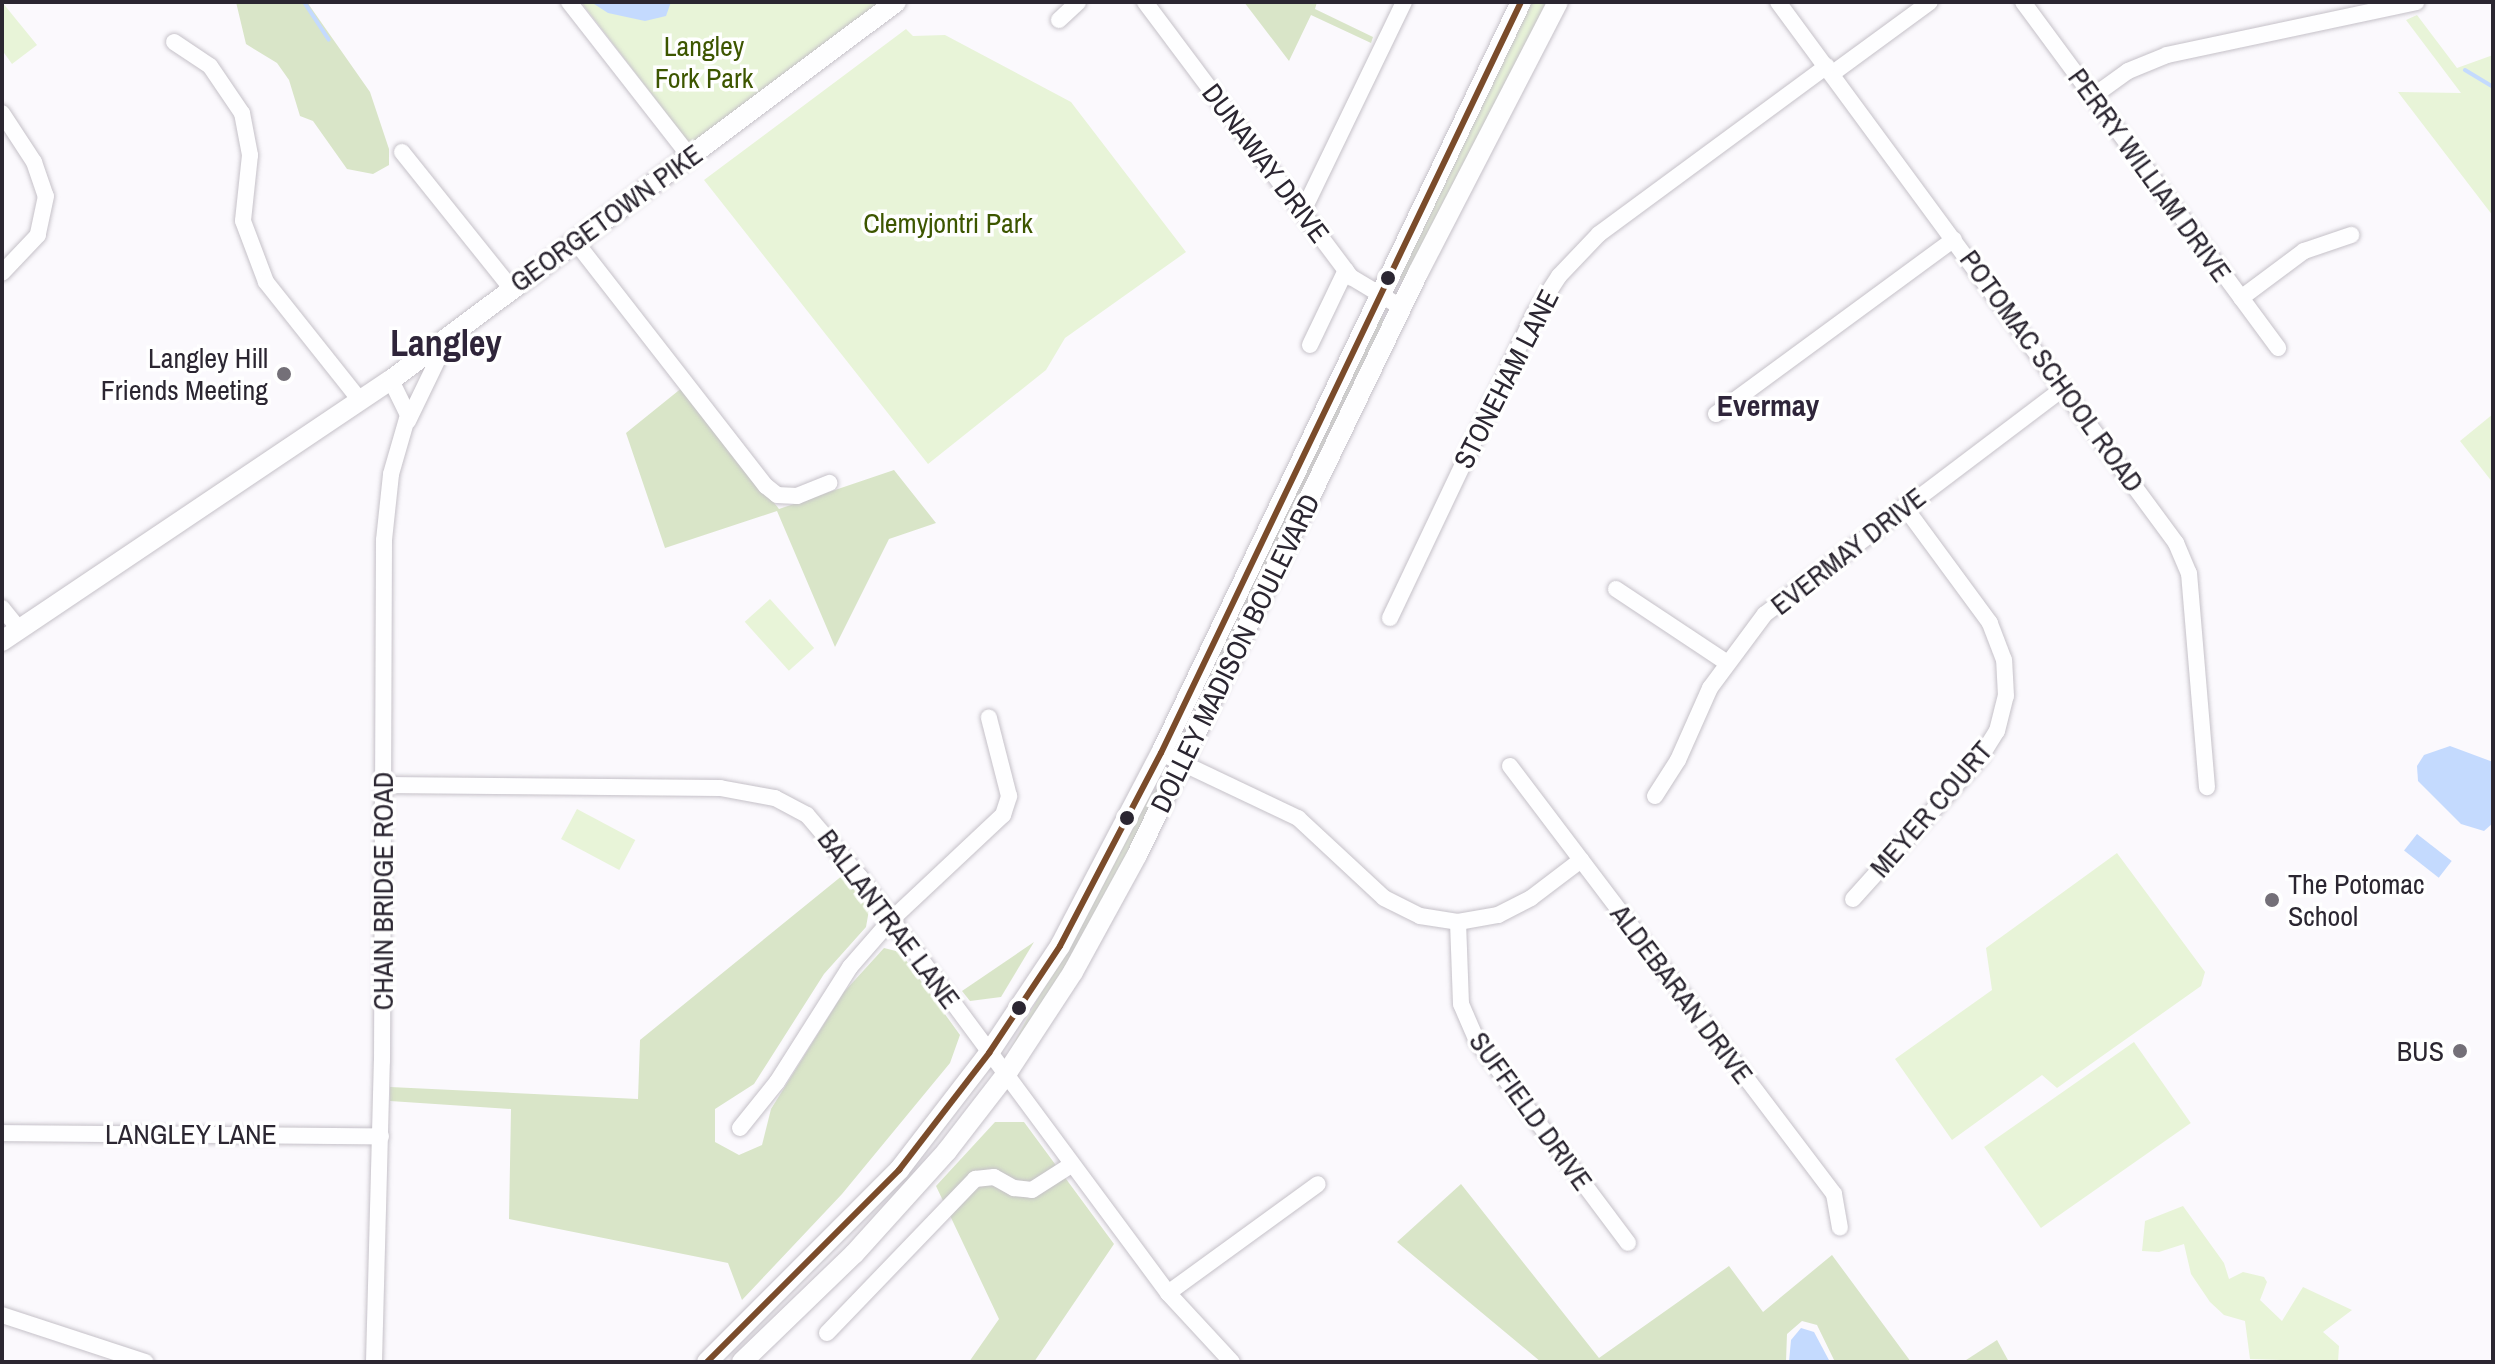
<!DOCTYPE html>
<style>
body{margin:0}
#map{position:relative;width:2495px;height:1364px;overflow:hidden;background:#fbf9fd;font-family:"Archivo Narrow",sans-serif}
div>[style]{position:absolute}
.green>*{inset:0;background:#e8f4d8;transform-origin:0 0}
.forest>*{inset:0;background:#d9e5c8}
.water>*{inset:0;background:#c4dafe;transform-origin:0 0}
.stream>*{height:4px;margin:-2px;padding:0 2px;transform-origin:2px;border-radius:2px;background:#c4dafe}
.roads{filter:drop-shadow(0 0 2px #c5c1c8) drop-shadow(0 0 2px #c5c1c8)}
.minor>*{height:16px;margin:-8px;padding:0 8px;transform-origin:8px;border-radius:8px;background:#fefeff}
.major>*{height:20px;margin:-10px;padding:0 10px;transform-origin:10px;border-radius:10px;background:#fefeff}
.bus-1>*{height:6px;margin:-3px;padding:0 3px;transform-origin:3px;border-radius:3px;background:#7a4b2a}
.dots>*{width:22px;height:22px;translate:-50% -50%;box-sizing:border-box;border:4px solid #fff;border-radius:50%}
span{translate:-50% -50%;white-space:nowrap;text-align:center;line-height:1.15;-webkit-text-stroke:7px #fff;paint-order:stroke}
.park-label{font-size:28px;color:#3d5600}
.street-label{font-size:28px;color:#2b2631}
.poi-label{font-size:28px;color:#2b2631}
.right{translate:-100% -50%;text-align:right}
.left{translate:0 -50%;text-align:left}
.neighbourhood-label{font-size:30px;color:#2f253a;font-weight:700}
.district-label{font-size:36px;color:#2f253a;font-weight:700}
.frame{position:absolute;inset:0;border:4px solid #2b2631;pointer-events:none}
</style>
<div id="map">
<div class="green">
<i style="clip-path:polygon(2px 2px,37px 45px,12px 64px,2px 50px)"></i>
<i style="clip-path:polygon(581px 2px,881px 2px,693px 148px)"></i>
<i style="clip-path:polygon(1531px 2px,1546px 2px,1498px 106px,1402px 282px,1399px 275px)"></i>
<i style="clip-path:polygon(2417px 15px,2457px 68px,2493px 55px,2493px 216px,2398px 92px,2461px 93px,2406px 20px)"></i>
<i style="clip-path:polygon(906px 29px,913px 36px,945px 35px,1071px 102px,1186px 252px,1065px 338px,1046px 370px,928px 464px,704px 180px)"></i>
<i style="clip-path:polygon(1382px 315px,1383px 322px,1202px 698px,1237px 611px)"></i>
<i style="clip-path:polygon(2493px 414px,2493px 483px,2460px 441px)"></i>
<i style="left:770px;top:599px;width:66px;height:34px;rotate:48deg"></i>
<i style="clip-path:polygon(1162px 782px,1101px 913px,1009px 1052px,1143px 805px)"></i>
<i style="left:577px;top:809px;width:66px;height:34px;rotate:28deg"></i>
<i style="clip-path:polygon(2117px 853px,2205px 972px,2201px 986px,2057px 1088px,2042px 1075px,1952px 1140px,1895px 1059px,1992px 990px,1986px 948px)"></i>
<i style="left:2134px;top:1042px;width:99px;height:183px;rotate:55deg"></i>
<i style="clip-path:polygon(2183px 1206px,2224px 1263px,2229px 1279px,2243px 1272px,2264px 1277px,2267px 1282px,2260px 1300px,2282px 1321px,2303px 1287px,2352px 1310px,2323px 1332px,2339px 1346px,2338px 1362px,2250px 1359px,2245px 1321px,2224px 1315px,2210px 1302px,2191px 1274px,2184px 1244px,2159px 1252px,2142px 1251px,2145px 1221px)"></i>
</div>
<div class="forest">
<i style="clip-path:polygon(236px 2px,307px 2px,370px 92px,389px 149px,389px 165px,373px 174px,347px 169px,313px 121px,300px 116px,289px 80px,277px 63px,246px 44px)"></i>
<i style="clip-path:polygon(1244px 2px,1317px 2px,1315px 9px,1373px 37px,1371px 43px,1311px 15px,1289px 61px)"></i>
<i style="clip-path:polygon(683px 387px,779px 509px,894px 470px,936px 523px,889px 539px,835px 647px,777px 511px,665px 548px,626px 433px)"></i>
<i style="clip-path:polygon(843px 875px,869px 910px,866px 927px,824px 974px,754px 1084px,715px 1109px,715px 1142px,739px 1155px,762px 1145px,771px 1109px,844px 992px,884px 948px,900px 952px,960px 1035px,950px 1063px,842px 1194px,742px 1300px,728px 1263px,509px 1219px,511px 1109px,390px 1101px,390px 1087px,638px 1099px,640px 1040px)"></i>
<i style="clip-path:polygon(1034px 942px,1001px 997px,970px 1001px,962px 991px)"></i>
<i style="clip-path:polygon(995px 1122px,1024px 1122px,1114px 1244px,1034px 1362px,969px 1362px,999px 1319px,936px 1186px)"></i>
<i style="clip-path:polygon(1461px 1184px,1599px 1358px,1729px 1266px,1763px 1312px,1832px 1255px,1911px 1362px,1835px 1362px,1817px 1325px,1802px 1321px,1787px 1334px,1786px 1362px,1541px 1362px,1397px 1242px)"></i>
<i style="clip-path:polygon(1997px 1340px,2009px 1362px,1963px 1362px)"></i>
</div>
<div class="water">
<i style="clip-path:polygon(591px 2px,671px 2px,666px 16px,645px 21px,608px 13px)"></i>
<i style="clip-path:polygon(2450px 746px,2493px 762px,2493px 823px,2484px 831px,2461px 824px,2418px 781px,2417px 766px,2424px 755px)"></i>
<i style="left:2417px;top:834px;width:44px;height:21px;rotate:38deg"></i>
<i style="clip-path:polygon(1801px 1328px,1814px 1332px,1830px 1362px,1789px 1362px,1791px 1340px)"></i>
</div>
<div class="stream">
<i style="left:304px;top:2px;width:45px;rotate:56.7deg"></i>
<i style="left:2465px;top:70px;width:33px;rotate:31deg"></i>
</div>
<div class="roads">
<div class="minor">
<i style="left:569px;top:2px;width:197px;rotate:52deg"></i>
<i style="left:1145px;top:2px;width:344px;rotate:53.2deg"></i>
<i style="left:1351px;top:277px;width:58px;rotate:31deg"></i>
<i style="left:1778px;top:2px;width:672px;rotate:53.66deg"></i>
<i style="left:2176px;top:543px;width:33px;rotate:67deg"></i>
<i style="left:2189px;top:573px;width:215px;rotate:85.2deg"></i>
<i style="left:2023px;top:2px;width:430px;rotate:53.6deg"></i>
<i style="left:1059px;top:20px;width:26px;rotate:-43deg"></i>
<i style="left:174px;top:42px;width:43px;rotate:33.7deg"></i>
<i style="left:210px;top:66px;width:57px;rotate:55.8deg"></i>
<i style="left:242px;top:113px;width:43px;rotate:79.2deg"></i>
<i style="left:250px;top:155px;width:66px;rotate:96.1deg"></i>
<i style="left:243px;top:221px;width:65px;rotate:69.3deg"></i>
<i style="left:266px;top:282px;width:151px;rotate:51.5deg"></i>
<i style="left:1833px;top:73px;width:120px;rotate:-36.2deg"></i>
<i style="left:2092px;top:97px;width:44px;rotate:-35.8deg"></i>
<i style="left:2128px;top:71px;width:42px;rotate:-22.3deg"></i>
<i style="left:2167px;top:55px;width:255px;rotate:-12deg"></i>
<i style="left:2px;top:113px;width:59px;rotate:56.9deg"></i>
<i style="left:34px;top:162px;width:36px;rotate:71deg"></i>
<i style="left:46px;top:196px;width:40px;rotate:102deg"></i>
<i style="left:38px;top:235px;width:52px;rotate:133.5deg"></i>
<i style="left:402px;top:152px;width:174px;rotate:51.3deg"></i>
<i style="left:1303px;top:211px;width:232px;rotate:-64.2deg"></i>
<i style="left:575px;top:241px;width:311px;rotate:52.1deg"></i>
<i style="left:766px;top:486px;width:14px;rotate:39deg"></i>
<i style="left:777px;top:495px;width:20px;rotate:3deg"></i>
<i style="left:797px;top:496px;width:35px;rotate:-22deg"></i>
<i style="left:2241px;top:298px;width:79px;rotate:-36.7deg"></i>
<i style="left:2304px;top:251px;width:50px;rotate:-18.8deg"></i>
<i style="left:1310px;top:345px;width:83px;rotate:-64.4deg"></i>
<i style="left:1716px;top:414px;width:295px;rotate:-36.3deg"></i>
<i style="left:408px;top:421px;width:69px;rotate:-64.2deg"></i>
<i style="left:438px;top:359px;width:13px;rotate:-103deg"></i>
<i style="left:1616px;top:589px;width:132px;rotate:33.6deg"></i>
<i style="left:2px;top:608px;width:27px;rotate:51deg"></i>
<i style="left:1390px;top:618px;width:338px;rotate:-64.6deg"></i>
<i style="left:1535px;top:313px;width:44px;rotate:-57deg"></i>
<i style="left:1559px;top:276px;width:58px;rotate:-46.4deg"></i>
<i style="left:1599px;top:234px;width:283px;rotate:-36.4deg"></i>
<i style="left:1161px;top:753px;width:152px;rotate:25.4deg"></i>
<i style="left:1298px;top:818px;width:117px;rotate:42.9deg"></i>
<i style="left:1384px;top:898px;width:40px;rotate:26.6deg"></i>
<i style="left:1420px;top:916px;width:38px;rotate:9deg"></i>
<i style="left:1458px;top:922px;width:41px;rotate:-9.9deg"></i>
<i style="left:1498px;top:915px;width:37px;rotate:-27deg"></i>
<i style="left:1531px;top:898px;width:63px;rotate:-37.2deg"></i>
<i style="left:1510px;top:766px;width:537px;rotate:52.87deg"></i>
<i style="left:1834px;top:1194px;width:34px;rotate:80deg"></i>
<i style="left:384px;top:785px;width:336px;rotate:0.5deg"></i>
<i style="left:720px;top:788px;width:56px;rotate:10.3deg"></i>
<i style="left:775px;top:798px;width:36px;rotate:28deg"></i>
<i style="left:807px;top:815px;width:82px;rotate:49.5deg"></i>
<i style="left:860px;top:877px;width:518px;rotate:53.48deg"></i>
<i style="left:1168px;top:1293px;width:94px;rotate:47.2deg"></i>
<i style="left:1655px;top:796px;width:43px;rotate:-57.4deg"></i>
<i style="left:1678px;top:760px;width:79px;rotate:-66deg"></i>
<i style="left:1710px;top:688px;width:92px;rotate:-53.4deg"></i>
<i style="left:1765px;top:614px;width:375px;rotate:-37.1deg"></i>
<i style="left:1853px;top:899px;width:190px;rotate:-48deg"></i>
<i style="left:1980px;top:758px;width:32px;rotate:-58deg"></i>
<i style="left:1997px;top:731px;width:36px;rotate:-76deg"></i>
<i style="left:2006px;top:696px;width:36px;rotate:-93deg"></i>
<i style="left:2004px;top:660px;width:40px;rotate:-111deg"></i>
<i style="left:1990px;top:623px;width:145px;rotate:-126.3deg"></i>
<i style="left:1458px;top:922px;width:82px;rotate:87.9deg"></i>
<i style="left:1461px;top:1004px;width:40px;rotate:66.6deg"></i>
<i style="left:1477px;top:1041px;width:252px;rotate:53.2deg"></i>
<i style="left:740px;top:1128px;width:59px;rotate:-51.2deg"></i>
<i style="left:777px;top:1082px;width:136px;rotate:-57.6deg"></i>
<i style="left:850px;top:967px;width:62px;rotate:-48.9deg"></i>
<i style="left:891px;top:920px;width:154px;rotate:-43.2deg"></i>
<i style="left:1003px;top:815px;width:20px;rotate:-72deg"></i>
<i style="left:1009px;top:796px;width:81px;rotate:-104.4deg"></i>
<i style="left:2px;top:1133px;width:379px;rotate:0.5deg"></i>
<i style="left:1168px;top:1293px;width:185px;rotate:-36deg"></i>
<i style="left:2px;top:1315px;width:151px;rotate:18.2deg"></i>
<i style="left:827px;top:1333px;width:214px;rotate:-46.1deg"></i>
<i style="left:975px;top:1179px;width:19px;rotate:-6deg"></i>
<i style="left:994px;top:1177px;width:23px;rotate:29deg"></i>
<i style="left:1014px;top:1188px;width:18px;rotate:6deg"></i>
<i style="left:1032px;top:1190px;width:46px;rotate:-32.7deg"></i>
<i style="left:374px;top:1362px;width:301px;rotate:-88.5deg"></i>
<i style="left:382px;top:1061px;width:521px;rotate:-89.78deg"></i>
<i style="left:384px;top:540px;width:66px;rotate:-83.9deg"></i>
<i style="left:391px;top:474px;width:61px;rotate:-73.9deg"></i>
<i style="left:408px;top:415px;width:39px;rotate:-116deg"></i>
</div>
<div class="major">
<i style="left:2px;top:641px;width:468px;rotate:-33.9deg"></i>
<i style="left:391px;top:380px;width:631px;rotate:-36.82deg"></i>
<i style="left:707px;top:1362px;width:272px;rotate:-45deg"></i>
<i style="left:899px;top:1170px;width:148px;rotate:-52.4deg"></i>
<i style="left:989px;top:1053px;width:128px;rotate:-56.4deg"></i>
<i style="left:1060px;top:946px;width:218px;rotate:-62.4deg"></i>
<i style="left:1161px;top:753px;width:833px;rotate:-64.39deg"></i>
<i style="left:742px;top:1362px;width:156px;rotate:-44deg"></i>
<i style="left:854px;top:1254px;width:139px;rotate:-47.9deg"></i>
<i style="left:947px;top:1151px;width:95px;rotate:-52.3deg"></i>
<i style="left:1005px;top:1076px;width:124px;rotate:-56.8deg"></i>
<i style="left:1073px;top:972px;width:133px;rotate:-61.3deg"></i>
<i style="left:1137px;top:855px;width:646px;rotate:-64.23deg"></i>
<i style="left:1418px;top:273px;width:305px;rotate:-62.7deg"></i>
</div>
</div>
<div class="bus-1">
<i style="left:707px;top:1362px;width:272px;rotate:-45deg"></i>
<i style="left:899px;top:1170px;width:148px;rotate:-52.4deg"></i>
<i style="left:989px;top:1053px;width:128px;rotate:-56.4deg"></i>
<i style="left:1060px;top:946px;width:218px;rotate:-62.4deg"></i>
<i style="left:1161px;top:753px;width:833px;rotate:-64.39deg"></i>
</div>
<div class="dots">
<i style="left:1388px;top:278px;background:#2b2631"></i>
<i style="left:284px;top:374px;background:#747078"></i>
<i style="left:1127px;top:818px;background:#2b2631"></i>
<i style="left:2272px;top:900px;background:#747078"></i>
<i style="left:1019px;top:1008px;background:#2b2631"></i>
<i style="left:2460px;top:1051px;background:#747078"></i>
</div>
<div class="park-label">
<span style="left:704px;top:62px">Langley<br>Fork Park</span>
<span style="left:948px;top:223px">Clemyjontri Park</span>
</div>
<div class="street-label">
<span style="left:1266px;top:163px;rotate:53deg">DUNAWAY DRIVE</span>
<span style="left:2150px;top:175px;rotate:54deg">PERRY WILLIAM DRIVE</span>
<span style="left:606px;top:218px;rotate:-36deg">GEORGETOWN PIKE</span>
<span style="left:2052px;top:371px;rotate:54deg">POTOMAC SCHOOL ROAD</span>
<span style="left:1506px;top:379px;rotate:-63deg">STONEHAM LANE</span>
<span style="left:1848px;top:551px;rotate:-38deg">EVERMAY DRIVE</span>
<span style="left:1235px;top:653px;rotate:-64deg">DOLLEY MADISON BOULEVARD</span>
<span style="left:1931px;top:809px;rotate:-49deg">MEYER COURT</span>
<span style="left:383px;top:891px;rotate:-90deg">CHAIN BRIDGE ROAD</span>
<span style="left:889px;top:919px;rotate:53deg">BALLANTRAE LANE</span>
<span style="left:1682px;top:994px;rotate:53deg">ALDEBARAN DRIVE</span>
<span style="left:1531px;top:1111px;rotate:54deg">SUFFIELD DRIVE</span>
<span style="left:191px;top:1134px">LANGLEY LANE</span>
</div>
<div class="poi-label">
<span class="right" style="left:268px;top:374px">Langley Hill<br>Friends Meeting</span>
<span class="left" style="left:2288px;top:900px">The Potomac<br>School</span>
<span class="right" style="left:2444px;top:1051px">BUS</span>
</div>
<div class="neighbourhood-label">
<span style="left:1768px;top:405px">Evermay</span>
</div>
<div class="district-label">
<span style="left:446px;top:344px">Langley</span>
</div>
<div class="frame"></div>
</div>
